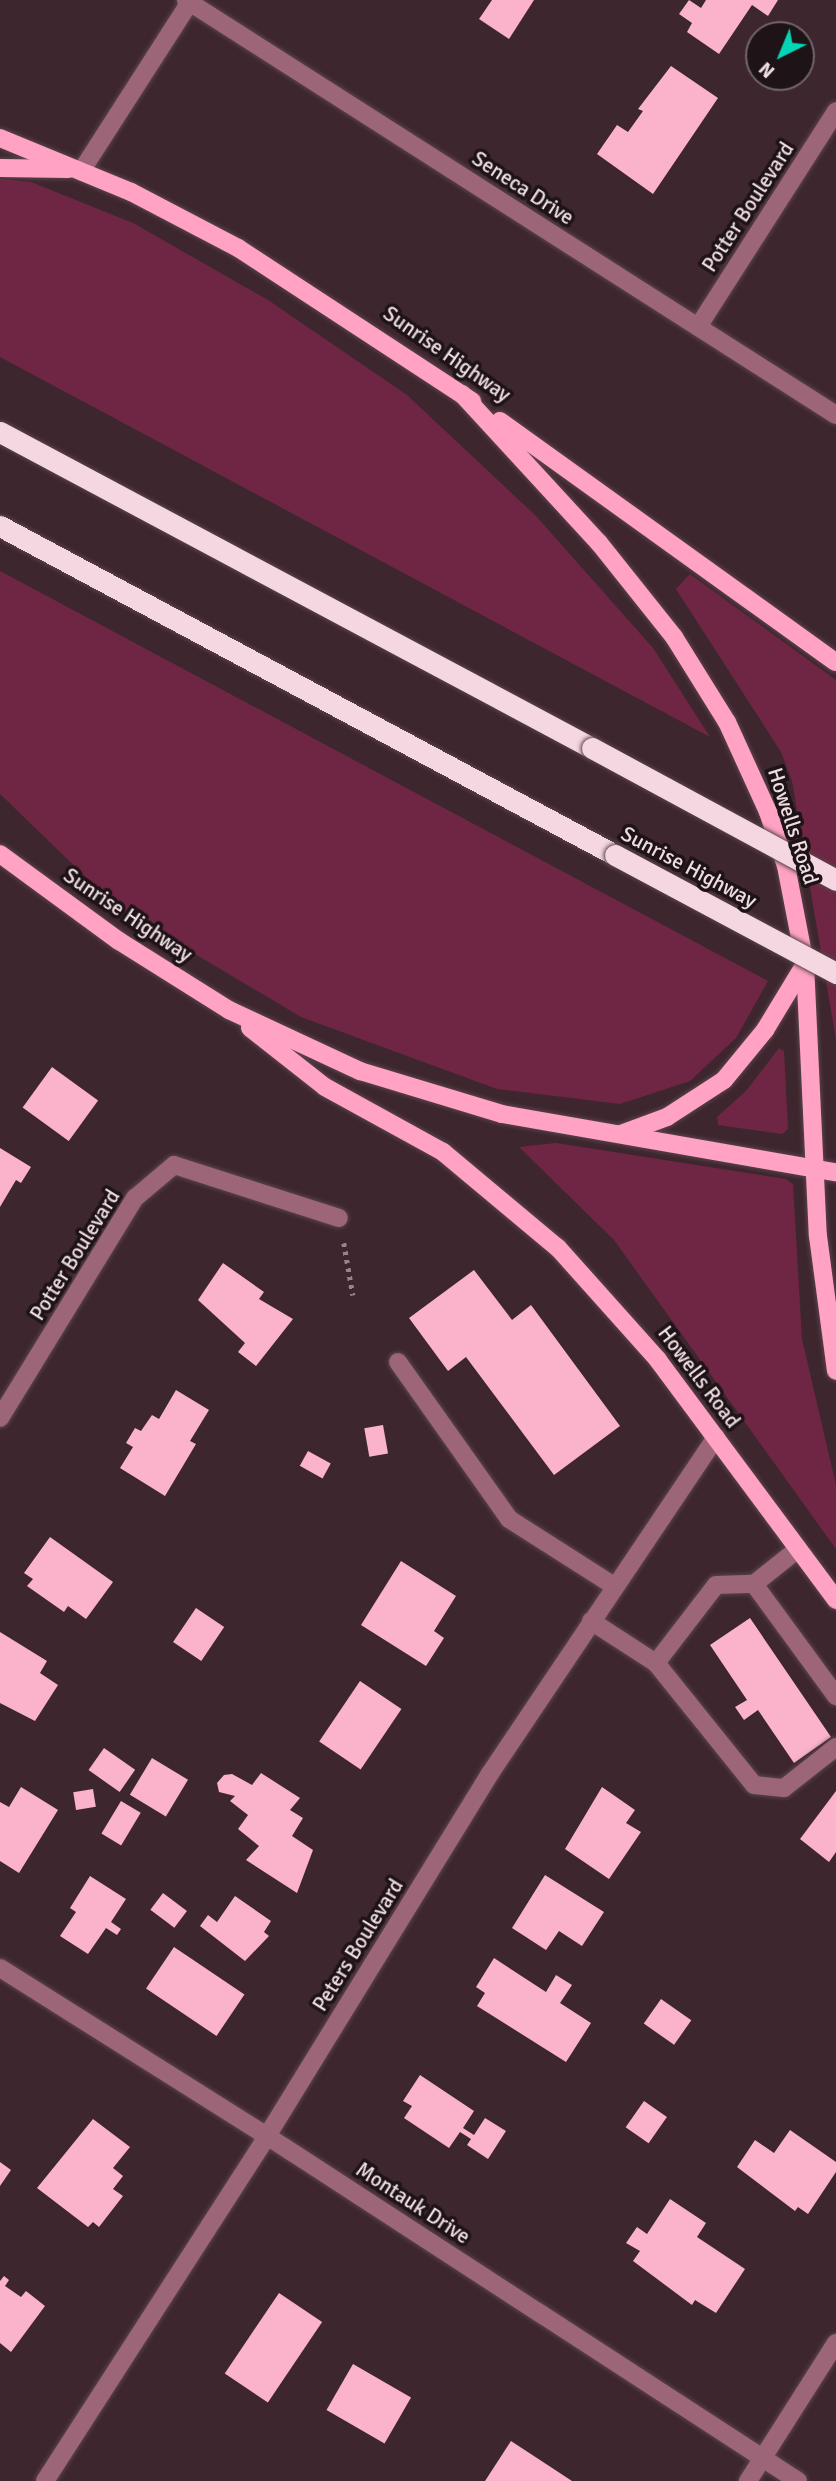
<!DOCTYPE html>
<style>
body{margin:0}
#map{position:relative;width:836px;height:2481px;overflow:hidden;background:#3e262e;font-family:Signika,sans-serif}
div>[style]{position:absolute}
.green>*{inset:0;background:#6e2644}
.building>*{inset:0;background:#fab3cb;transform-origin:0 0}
.path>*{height:4.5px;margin-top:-2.25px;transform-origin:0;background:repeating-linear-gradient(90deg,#978389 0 3.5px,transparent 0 8.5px)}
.roads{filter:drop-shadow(0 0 2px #5a434b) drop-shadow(0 0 2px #5a434b)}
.minor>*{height:18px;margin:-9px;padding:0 9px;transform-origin:9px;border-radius:9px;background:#9d6578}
.major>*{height:18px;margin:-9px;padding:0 9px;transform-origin:9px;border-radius:9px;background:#ffa2c3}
.highway>*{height:21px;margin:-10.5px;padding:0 10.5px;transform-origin:10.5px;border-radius:10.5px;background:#f4d7e0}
.bridges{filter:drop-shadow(0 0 2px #5a434b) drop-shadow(0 0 2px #5a434b)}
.highway-bridge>*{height:21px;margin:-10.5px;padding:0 10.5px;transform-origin:10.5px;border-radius:10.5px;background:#f4d7e0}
span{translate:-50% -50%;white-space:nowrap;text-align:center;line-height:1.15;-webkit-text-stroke:7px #1e1316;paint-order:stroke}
.street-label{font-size:21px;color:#eedee3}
.north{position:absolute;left:745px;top:21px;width:70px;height:70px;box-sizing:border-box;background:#1e1316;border:2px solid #716468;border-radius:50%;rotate:223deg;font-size:19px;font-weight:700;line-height:28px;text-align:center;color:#eedee3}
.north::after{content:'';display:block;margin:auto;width:24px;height:32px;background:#04d5b6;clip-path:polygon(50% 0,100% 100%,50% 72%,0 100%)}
</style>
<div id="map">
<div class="green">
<i style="clip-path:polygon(0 179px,31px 182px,133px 223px,268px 300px,407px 395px,536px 516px,653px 648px,710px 737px,0 357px)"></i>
<i style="clip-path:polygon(0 571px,768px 981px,736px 1038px,690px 1081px,620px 1104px,497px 1089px,301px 1017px,119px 909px,0 794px)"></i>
<i style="clip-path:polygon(690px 574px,836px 680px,836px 1040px,792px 781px,781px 752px,676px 589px)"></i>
<i style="clip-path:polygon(779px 1048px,784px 1051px,788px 1129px,782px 1134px,718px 1125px,717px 1117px,746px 1091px)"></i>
<i style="clip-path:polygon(556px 1143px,786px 1179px,793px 1184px,802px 1339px,836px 1485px,836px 1549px,614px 1240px,519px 1147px)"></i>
</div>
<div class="building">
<i style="clip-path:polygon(492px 0,534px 0,509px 39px,479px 19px)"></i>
<i style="clip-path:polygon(689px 0,701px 8px,706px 0,778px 0,768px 16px,752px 5px,719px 54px,687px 32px,692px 23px,679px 14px)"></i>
<i style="clip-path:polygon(671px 66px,718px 98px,653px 194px,597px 154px,617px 125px,628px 132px,643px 111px,638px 109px)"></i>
<i style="left:52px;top:1067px;width:57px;height:50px;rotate:36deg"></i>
<i style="clip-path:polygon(0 1148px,31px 1167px,21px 1183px,16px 1180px,0 1207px)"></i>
<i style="clip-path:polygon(223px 1263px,264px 1292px,259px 1299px,293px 1319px,256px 1366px,238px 1352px,245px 1343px,198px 1300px)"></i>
<i style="clip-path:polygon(474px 1270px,512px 1320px,531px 1305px,620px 1426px,554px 1475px,466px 1357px,448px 1371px,409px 1318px)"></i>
<i style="clip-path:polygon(176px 1390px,209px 1410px,190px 1441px,196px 1444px,165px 1496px,120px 1468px,133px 1447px,126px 1443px,135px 1428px,141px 1431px,152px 1415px,159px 1419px)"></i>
<i style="left:383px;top:1425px;width:29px;height:19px;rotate:80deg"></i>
<i style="left:308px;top:1451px;width:26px;height:17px;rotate:29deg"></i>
<i style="clip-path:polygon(50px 1537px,113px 1582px,86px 1619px,68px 1606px,64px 1612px,27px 1586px,33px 1579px,24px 1573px)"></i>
<i style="clip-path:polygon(401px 1561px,456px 1596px,434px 1631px,444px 1638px,426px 1666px,361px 1625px)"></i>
<i style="left:196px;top:1608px;width:34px;height:41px;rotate:34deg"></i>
<i style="clip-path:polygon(750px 1618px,831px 1737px,794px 1763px,758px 1710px,744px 1720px,735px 1707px,747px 1700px,710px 1645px)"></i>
<i style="clip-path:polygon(0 1632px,47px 1661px,40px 1673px,58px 1685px,35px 1721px,0 1703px)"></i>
<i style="left:360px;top:1681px;width:50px;height:73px;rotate:34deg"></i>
<i style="left:104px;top:1748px;width:38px;height:27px;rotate:35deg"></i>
<i style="left:152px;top:1758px;width:42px;height:43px;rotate:31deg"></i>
<i style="clip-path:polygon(261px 1773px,300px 1798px,290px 1810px,303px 1818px,292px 1836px,313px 1850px,297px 1893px,246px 1860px,259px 1846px,238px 1829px,248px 1815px,230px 1801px,235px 1796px,219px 1792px,217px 1783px,224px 1775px,232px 1774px,252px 1785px)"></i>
<i style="clip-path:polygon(21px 1787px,58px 1810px,19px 1873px,0 1861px,0 1802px,9px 1807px)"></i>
<i style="clip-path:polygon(602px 1787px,635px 1810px,626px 1823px,641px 1832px,609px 1879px,565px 1849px)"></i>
<i style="left:93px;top:1789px;width:18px;height:20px;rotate:81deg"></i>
<i style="clip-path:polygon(836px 1791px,836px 1852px,829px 1862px,800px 1839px)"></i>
<i style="left:121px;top:1801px;width:23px;height:38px;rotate:31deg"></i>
<i style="clip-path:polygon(545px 1875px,604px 1912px,582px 1946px,559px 1931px,546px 1950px,512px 1928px)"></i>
<i style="clip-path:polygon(90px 1876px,126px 1899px,111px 1922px,121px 1929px,117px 1935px,106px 1928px,88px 1954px,60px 1936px,76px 1912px,70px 1908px)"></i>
<i style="left:163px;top:1893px;width:30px;height:21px;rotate:37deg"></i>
<i style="clip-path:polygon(235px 1896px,271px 1921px,264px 1932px,269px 1936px,245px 1961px,200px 1926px,208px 1915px,217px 1922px)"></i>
<i style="left:174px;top:1947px;width:85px;height:50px;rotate:34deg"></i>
<i style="clip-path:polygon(494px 1958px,546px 1992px,556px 1975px,572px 1985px,560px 2003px,591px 2023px,566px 2062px,477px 2006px,485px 1993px,476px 1987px)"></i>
<i style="left:661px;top:1999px;width:37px;height:30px;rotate:35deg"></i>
<i style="clip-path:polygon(420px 2075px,474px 2111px,463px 2128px,474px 2135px,485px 2118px,506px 2131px,488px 2159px,467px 2145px,471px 2139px,460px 2132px,449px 2148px,404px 2118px,412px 2106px,403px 2101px)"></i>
<i style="left:644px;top:2101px;width:28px;height:32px;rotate:35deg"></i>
<i style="clip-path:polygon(93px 2119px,130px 2147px,113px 2168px,123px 2176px,113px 2189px,123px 2196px,99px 2227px,93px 2222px,88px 2227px,37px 2188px)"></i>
<i style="clip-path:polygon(790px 2130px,836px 2162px,836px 2172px,808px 2214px,798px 2207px,795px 2211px,737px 2167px,755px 2140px,774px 2153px)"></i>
<i style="clip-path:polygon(0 2162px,11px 2170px,0 2186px)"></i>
<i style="clip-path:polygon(670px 2199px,706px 2223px,697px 2237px,745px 2269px,716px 2313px,695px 2300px,692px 2305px,633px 2261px,640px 2251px,626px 2243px,637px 2227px,647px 2234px)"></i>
<i style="clip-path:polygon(4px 2276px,9px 2280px,5px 2286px,21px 2297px,26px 2291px,45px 2306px,11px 2352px,0 2343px,0 2281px)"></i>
<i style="left:279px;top:2293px;width:52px;height:97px;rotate:34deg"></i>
<i style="left:353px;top:2364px;width:67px;height:53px;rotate:30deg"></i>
<i style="clip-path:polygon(511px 2441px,572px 2481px,485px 2481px)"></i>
</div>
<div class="path">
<i style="left:344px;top:1243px;width:53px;rotate:80.2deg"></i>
</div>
<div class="roads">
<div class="minor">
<i style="left:186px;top:0;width:771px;rotate:32.56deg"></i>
<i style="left:82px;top:170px;width:202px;rotate:-57.3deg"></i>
<i style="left:698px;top:327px;width:256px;rotate:-57.4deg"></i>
<i style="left:398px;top:1362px;width:192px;rotate:54.7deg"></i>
<i style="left:509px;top:1519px;width:125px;rotate:32.5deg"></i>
<i style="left:0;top:1418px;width:258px;rotate:-58.5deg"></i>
<i style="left:135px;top:1198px;width:51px;rotate:-40.2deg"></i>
<i style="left:174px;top:1165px;width:173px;rotate:17.8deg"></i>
<i style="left:754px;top:1584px;width:56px;rotate:-38.5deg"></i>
<i style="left:591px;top:1621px;width:77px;rotate:32.9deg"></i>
<i style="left:656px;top:1663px;width:156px;rotate:51.2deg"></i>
<i style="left:754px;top:1785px;width:30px;rotate:6deg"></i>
<i style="left:784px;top:1788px;width:66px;rotate:-38.3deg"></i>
<i style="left:656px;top:1663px;width:98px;rotate:-52.4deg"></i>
<i style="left:716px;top:1585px;width:38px;rotate:-2deg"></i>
<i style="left:754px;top:1584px;width:139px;rotate:53.8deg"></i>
<i style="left:0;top:1968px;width:315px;rotate:32.2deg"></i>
<i style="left:267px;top:2136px;width:633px;rotate:33.01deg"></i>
<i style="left:45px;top:2481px;width:410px;rotate:-57.2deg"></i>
<i style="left:267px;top:2136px;width:424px;rotate:-58.4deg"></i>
<i style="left:489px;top:1775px;width:407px;rotate:-56.1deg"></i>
<i style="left:748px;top:2481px;width:164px;rotate:-57.5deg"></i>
</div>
<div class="major">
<i style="left:0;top:138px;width:142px;rotate:22.4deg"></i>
<i style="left:131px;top:192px;width:121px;rotate:27.6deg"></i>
<i style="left:238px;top:248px;width:280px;rotate:33.2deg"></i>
<i style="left:0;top:168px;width:68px;rotate:0.8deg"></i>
<i style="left:462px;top:394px;width:202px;rotate:47.4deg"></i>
<i style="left:599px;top:543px;width:120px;rotate:51.4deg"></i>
<i style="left:674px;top:637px;width:100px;rotate:58.1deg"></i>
<i style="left:727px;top:722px;width:99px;rotate:65.5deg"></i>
<i style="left:768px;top:812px;width:57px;rotate:71.6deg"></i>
<i style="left:786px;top:866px;width:100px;rotate:79deg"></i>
<i style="left:805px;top:964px;width:272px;rotate:87.3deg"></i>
<i style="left:818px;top:1236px;width:136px;rotate:82.4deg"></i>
<i style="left:500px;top:421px;width:413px;rotate:35.7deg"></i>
<i style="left:0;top:854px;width:147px;rotate:36.2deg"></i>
<i style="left:119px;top:941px;width:130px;rotate:32.1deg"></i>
<i style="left:229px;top:1010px;width:145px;rotate:25deg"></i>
<i style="left:360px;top:1071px;width:148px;rotate:16.8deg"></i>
<i style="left:502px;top:1114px;width:339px;rotate:9.9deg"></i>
<i style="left:250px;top:1028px;width:95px;rotate:38.2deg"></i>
<i style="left:325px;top:1087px;width:135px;rotate:28.8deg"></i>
<i style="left:443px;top:1152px;width:150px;rotate:39.9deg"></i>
<i style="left:558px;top:1248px;width:150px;rotate:48.2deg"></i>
<i style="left:658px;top:1360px;width:299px;rotate:53.4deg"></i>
<i style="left:621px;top:1134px;width:49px;rotate:-20.3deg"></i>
<i style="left:667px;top:1117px;width:68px;rotate:-33deg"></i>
<i style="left:724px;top:1080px;width:65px;rotate:-50.6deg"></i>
<i style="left:765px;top:1030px;width:77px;rotate:-58.8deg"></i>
</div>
<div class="highway">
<i style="left:0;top:432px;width:671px;rotate:28.09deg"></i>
<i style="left:0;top:526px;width:697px;rotate:28.14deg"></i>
</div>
</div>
<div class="bridges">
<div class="highway-bridge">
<i style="left:592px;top:748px;width:277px;rotate:28.4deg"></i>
<i style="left:615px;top:855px;width:251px;rotate:28.1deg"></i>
</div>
</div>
<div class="street-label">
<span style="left:523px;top:188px;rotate:33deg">Seneca Drive</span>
<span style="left:748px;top:207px;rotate:-57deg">Potter Boulevard</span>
<span style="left:447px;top:354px;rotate:35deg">Sunrise Highway</span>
<span style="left:793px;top:826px;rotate:72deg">Howells Road</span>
<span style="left:689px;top:867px;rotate:28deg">Sunrise Highway</span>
<span style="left:128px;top:915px;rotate:34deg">Sunrise Highway</span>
<span style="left:75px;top:1255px;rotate:-58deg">Potter Boulevard</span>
<span style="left:699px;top:1377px;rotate:53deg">Howells Road</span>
<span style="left:358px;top:1945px;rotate:-58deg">Peters Boulevard</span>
<span style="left:413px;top:2203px;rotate:33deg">Montauk Drive</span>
</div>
<div class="north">N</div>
</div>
